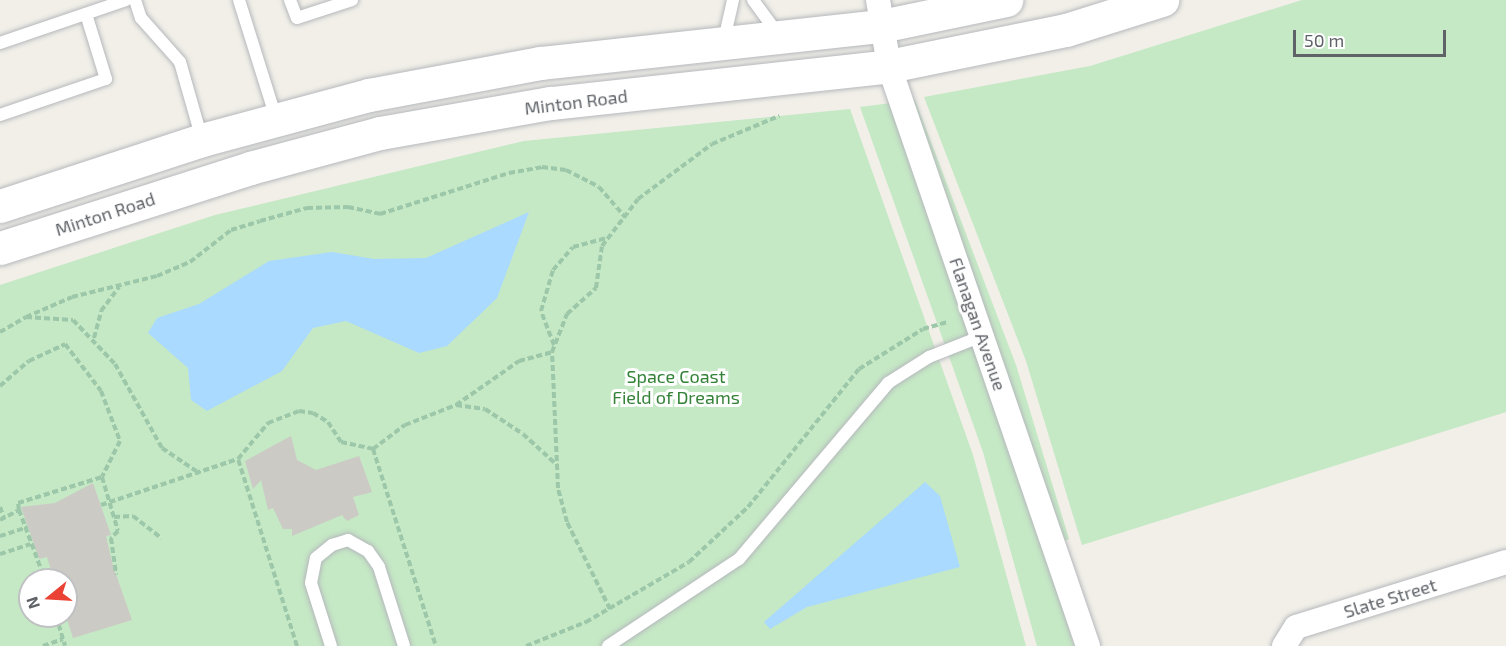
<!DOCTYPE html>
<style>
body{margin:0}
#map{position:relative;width:1506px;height:646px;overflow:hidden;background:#f1efe8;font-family:"Exo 2",sans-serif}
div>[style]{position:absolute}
.green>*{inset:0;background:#c5e8c5}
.water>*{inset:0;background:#aadaff}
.building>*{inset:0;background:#cccac5}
.path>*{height:4px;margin-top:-2px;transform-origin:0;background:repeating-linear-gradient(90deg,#9cc7a9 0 6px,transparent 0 9px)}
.roads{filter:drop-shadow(0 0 2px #b5b8bc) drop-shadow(0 0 2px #b5b8bc)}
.lane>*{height:12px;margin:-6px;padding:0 6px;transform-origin:6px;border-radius:6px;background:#fff}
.street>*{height:24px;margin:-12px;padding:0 12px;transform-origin:12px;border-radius:12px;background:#fff}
.secondary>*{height:33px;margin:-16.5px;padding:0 16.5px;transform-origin:16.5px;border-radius:16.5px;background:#fff}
span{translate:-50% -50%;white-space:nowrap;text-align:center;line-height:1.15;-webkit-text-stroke:6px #fff;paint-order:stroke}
.street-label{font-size:18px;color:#5f6368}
.park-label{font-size:18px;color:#348238}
.north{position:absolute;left:18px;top:568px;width:60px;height:60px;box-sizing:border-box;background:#fff;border:2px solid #bfc1c3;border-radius:50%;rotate:252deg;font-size:16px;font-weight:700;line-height:24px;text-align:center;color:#5f6368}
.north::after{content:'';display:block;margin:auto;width:21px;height:27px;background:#ea4335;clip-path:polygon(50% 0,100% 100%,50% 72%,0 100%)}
.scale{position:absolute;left:1293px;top:30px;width:153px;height:27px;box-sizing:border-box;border:3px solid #5f6368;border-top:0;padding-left:8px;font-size:18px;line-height:21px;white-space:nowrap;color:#5f6368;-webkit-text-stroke:4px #fff;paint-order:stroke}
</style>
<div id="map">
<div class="green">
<i style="clip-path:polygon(1302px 0,1506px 0,1506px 412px,1082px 545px,1026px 361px,924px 97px,1090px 66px)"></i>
<i style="clip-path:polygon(915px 100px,1016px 365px,1069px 539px,1050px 546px,1055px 583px,1074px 646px,1037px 646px,983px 452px,860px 107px)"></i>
<i style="clip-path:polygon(evenodd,850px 109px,973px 455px,1026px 646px,0 646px,0 285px,215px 215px,524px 141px,850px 109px,30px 580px,66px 580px,66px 616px,30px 616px,30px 580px)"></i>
</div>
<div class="water">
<i style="clip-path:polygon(529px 212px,497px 298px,447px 346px,419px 353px,346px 321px,313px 328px,282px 371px,207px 411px,191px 400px,188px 368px,148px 333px,157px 318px,199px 304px,269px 261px,332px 252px,374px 259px,426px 258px)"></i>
<i style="clip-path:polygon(925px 482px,940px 496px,960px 567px,807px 607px,770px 629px,764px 622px)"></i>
</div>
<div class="building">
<i style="clip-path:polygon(291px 436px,297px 460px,316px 470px,359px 456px,372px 492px,353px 497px,359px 515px,347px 521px,342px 515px,292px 536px,292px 529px,283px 529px,273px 508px,268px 510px,261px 480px,253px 489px,245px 461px)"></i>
<i style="clip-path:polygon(93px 483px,111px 535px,106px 536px,113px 566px,132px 620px,73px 638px,66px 616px,66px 580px,54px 580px,47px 557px,39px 559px,21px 507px,55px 503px)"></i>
</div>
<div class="path">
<i style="left:26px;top:317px;width:50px;rotate:-23.5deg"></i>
<i style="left:72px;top:297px;width:88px;rotate:-13.9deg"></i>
<i style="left:157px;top:276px;width:36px;rotate:-23deg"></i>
<i style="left:190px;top:262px;width:52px;rotate:-38deg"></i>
<i style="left:231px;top:230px;width:30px;rotate:-17deg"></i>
<i style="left:260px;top:221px;width:49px;rotate:-15.5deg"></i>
<i style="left:307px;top:208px;width:41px;rotate:-1.4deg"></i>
<i style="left:348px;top:207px;width:33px;rotate:12deg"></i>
<i style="left:380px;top:214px;width:135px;rotate:-17.6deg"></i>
<i style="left:509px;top:173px;width:34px;rotate:-10deg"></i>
<i style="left:542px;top:167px;width:24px;rotate:7deg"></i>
<i style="left:566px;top:170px;width:37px;rotate:27deg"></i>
<i style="left:599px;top:187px;width:40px;rotate:49deg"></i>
<i style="left:0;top:332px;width:30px;rotate:-30deg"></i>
<i style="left:26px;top:317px;width:47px;rotate:3.7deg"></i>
<i style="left:73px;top:320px;width:61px;rotate:46.3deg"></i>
<i style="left:115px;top:364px;width:96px;rotate:60.8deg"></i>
<i style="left:162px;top:448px;width:45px;rotate:34deg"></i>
<i style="left:94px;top:338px;width:28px;rotate:-75deg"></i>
<i style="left:101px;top:311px;width:30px;rotate:-53deg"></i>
<i style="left:554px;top:345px;width:36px;rotate:-111deg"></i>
<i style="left:541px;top:311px;width:43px;rotate:-73.7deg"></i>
<i style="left:553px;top:270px;width:30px;rotate:-49deg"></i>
<i style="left:573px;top:247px;width:35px;rotate:-15deg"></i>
<i style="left:0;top:386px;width:38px;rotate:-41deg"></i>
<i style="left:29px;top:361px;width:40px;rotate:-25deg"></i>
<i style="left:65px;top:344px;width:59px;rotate:52.5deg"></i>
<i style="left:101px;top:391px;width:53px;rotate:69.2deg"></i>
<i style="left:120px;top:441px;width:40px;rotate:116.6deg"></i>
<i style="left:456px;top:405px;width:77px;rotate:-34.9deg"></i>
<i style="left:519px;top:361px;width:34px;rotate:-15deg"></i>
<i style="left:373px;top:449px;width:40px;rotate:-37deg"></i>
<i style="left:405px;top:425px;width:55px;rotate:-21.4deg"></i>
<i style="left:456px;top:405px;width:29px;rotate:8deg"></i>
<i style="left:485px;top:409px;width:45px;rotate:33.3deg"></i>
<i style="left:523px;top:434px;width:46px;rotate:42.4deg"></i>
<i style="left:101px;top:505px;width:145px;rotate:-18.6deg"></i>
<i style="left:0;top:507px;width:12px;rotate:70deg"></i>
<i style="left:19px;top:510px;width:75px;rotate:69.6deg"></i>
<i style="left:114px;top:517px;width:19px;rotate:-3deg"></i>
<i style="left:133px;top:516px;width:36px;rotate:38deg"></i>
<i style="left:0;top:520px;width:21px;rotate:-28deg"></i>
<i style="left:19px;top:510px;width:7px;rotate:-98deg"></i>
<i style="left:18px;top:503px;width:88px;rotate:-17.2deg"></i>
<i style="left:102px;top:477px;width:56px;rotate:73.5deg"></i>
<i style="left:118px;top:531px;width:10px;rotate:135deg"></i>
<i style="left:111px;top:538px;width:37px;rotate:82deg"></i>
<i style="left:0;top:536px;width:29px;rotate:-18deg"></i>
<i style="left:0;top:554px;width:32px;rotate:-18deg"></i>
<i style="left:610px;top:609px;width:97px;rotate:-116.3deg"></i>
<i style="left:567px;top:522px;width:35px;rotate:-105deg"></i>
<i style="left:558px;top:488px;width:136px;rotate:-92.5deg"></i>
<i style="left:552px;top:352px;width:41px;rotate:-68.5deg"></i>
<i style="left:567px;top:314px;width:39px;rotate:-42deg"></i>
<i style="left:596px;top:288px;width:42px;rotate:-81.9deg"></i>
<i style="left:602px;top:246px;width:59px;rotate:-52.5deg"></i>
<i style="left:638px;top:199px;width:92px;rotate:-36.6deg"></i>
<i style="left:712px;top:144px;width:73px;rotate:-22.7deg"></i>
<i style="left:56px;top:616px;width:31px;rotate:73deg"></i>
<i style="left:43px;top:646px;width:21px;rotate:-19deg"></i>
<i style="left:297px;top:646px;width:196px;rotate:-107.5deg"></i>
<i style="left:238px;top:459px;width:47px;rotate:-50.2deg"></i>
<i style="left:268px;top:423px;width:33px;rotate:-21deg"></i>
<i style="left:299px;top:411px;width:14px;rotate:8deg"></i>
<i style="left:313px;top:413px;width:17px;rotate:31deg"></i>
<i style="left:328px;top:422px;width:24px;rotate:57deg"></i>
<i style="left:341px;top:442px;width:33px;rotate:12deg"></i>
<i style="left:373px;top:449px;width:207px;rotate:72.3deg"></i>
<i style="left:526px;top:646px;width:65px;rotate:-21.8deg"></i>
<i style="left:586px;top:622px;width:119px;rotate:-30.2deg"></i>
<i style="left:689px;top:562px;width:81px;rotate:-43deg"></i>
<i style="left:748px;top:507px;width:177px;rotate:-51.2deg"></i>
<i style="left:859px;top:369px;width:75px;rotate:-32deg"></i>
<i style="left:923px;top:329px;width:25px;rotate:-16deg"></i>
</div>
<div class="roads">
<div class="lane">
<i style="left:135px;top:0;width:19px;rotate:72deg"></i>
<i style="left:141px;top:18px;width:59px;rotate:48.4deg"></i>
<i style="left:180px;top:62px;width:80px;rotate:74.1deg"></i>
<i style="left:239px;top:0;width:124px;rotate:72.6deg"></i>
<i style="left:290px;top:0;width:19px;rotate:69deg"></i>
<i style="left:297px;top:18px;width:58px;rotate:-18.1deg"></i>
<i style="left:753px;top:0;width:42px;rotate:53.7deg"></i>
<i style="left:724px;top:40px;width:41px;rotate:-77.3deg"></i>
<i style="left:0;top:43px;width:133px;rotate:-18.8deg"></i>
<i style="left:0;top:115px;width:112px;rotate:-18.8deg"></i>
<i style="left:106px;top:79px;width:68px;rotate:-107.1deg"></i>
<i style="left:331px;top:646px;width:66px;rotate:-107.6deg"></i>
<i style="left:311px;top:583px;width:25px;rotate:-79deg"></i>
<i style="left:316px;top:558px;width:21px;rotate:-39deg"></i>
<i style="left:332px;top:545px;width:17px;rotate:-17deg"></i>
<i style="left:348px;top:540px;width:23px;rotate:29deg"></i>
<i style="left:368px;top:551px;width:19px;rotate:55deg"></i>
<i style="left:379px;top:567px;width:83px;rotate:72.4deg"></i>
<i style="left:608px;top:646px;width:157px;rotate:-33.6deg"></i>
<i style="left:739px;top:559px;width:231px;rotate:-49.7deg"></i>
<i style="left:888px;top:383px;width:49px;rotate:-32.4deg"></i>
<i style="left:929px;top:357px;width:57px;rotate:-21.6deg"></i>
</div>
<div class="street">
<i style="left:878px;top:0;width:67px;rotate:80.5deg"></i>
<i style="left:889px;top:66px;width:613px;rotate:71.06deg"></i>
<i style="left:1284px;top:646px;width:22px;rotate:-58deg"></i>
<i style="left:1296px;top:627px;width:220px;rotate:-17.2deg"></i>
</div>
<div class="secondary">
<i style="left:0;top:206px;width:213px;rotate:-18.1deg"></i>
<i style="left:202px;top:140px;width:173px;rotate:-15.1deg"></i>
<i style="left:369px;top:95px;width:174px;rotate:-10.6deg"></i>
<i style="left:540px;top:63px;width:343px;rotate:-6.2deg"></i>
<i style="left:881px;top:26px;width:128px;rotate:-11.7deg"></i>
<i style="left:0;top:248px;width:262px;rotate:-17.7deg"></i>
<i style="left:250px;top:168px;width:135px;rotate:-15.1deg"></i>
<i style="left:380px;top:133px;width:174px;rotate:-10deg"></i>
<i style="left:551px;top:103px;width:340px;rotate:-6.2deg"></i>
<i style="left:889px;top:66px;width:181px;rotate:-11.5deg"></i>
<i style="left:1066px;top:30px;width:101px;rotate:-17.4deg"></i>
</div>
</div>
<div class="street-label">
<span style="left:576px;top:102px;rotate:-7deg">Minton Road</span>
<span style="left:105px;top:214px;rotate:-18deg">Minton Road</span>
<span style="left:978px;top:324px;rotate:71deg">Flanagan Avenue</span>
<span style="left:1390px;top:598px;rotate:-17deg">Slate Street</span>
</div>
<div class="park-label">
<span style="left:676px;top:387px">Space Coast<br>Field of Dreams</span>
</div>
<div class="north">N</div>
<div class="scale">50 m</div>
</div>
